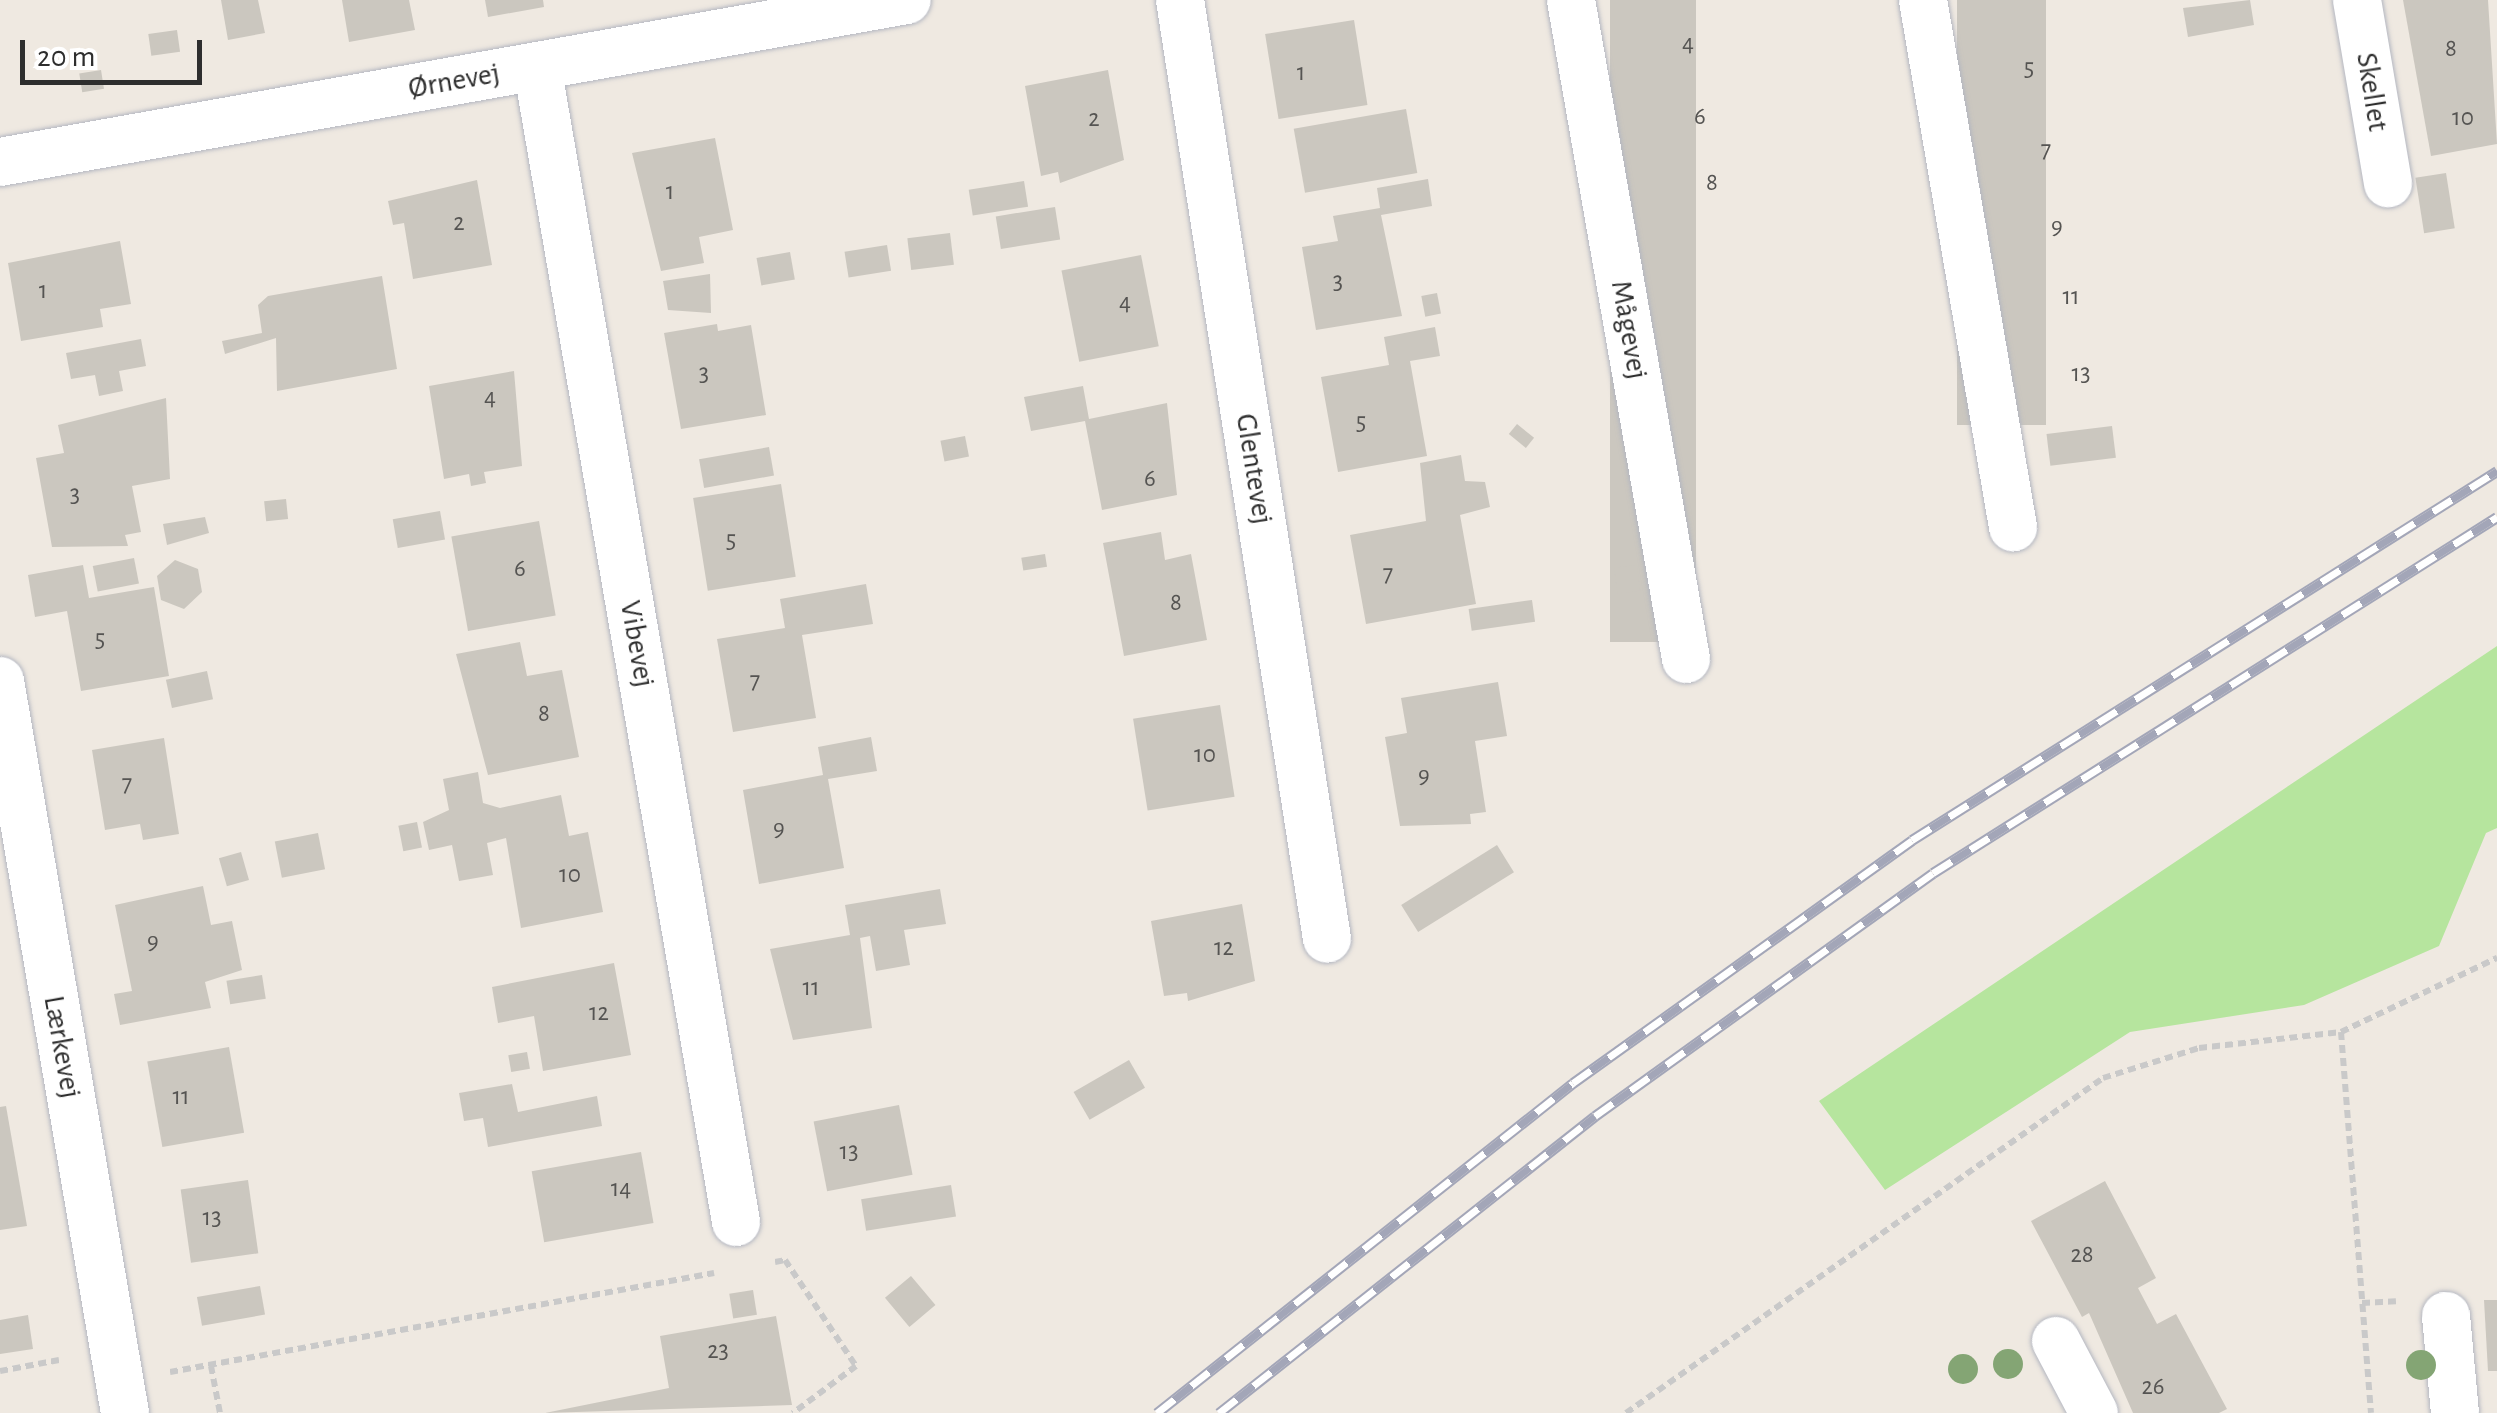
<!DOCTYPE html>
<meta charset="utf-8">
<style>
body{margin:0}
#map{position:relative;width:2497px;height:1413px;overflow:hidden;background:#efe9e1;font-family:"Alegreya Sans",sans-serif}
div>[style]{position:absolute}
.green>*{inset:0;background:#b6e59e}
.building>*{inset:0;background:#cbc7bf;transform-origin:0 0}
.path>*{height:6px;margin-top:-3px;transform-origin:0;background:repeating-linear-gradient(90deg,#c9c9c9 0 8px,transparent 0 13px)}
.roads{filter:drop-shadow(0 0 2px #b4b7c1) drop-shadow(0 0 2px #b4b7c1)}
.minor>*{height:48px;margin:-24px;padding:0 24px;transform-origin:24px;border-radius:24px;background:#fff}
.rail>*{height:11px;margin-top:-5.5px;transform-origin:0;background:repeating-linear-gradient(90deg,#fff 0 22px,#a3a6b8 0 44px);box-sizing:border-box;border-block:2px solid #a3a6b8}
.trees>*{width:30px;height:30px;margin:-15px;border-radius:50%;background:#84a574}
span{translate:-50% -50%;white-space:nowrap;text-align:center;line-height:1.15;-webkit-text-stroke:8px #fff;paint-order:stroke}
.number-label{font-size:25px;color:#555452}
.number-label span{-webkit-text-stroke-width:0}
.street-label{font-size:30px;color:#2e2e2e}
.scale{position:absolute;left:20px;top:40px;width:182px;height:45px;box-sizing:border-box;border:5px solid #2e2e2e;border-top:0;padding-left:12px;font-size:30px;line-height:35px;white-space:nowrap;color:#2e2e2e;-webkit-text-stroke:8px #fff;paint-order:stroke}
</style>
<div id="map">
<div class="green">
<i style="clip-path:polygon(2497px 646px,2497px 828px,2486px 833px,2439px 946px,2304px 1005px,2130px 1032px,1885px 1190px,1819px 1101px)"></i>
</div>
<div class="building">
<i style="clip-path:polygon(221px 0,258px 0,265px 33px,228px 40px)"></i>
<i style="clip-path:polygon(342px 0,409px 0,415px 30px,349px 42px)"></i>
<i style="clip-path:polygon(485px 0,543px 0,544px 7px,488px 17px)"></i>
<i style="left:1610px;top:0;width:86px;height:642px"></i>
<i style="left:1957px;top:0;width:89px;height:425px"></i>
<i style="clip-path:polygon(2250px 0,2254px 25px,2188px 37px,2183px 8px)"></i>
<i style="clip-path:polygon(2403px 0,2488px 0,2497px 144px,2431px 156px)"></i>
<i style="left:1354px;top:20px;width:86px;height:90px;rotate:81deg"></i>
<i style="left:177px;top:30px;width:22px;height:29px;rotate:82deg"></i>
<i style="left:101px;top:70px;width:19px;height:22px;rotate:81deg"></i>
<i style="clip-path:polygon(1108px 70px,1124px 160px,1060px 183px,1058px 172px,1041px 176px,1025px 86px)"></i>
<i style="left:1406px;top:109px;width:65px;height:114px;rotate:80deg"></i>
<i style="clip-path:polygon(715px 138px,733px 230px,699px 237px,704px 263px,661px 271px,632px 153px)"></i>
<i style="left:2446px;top:173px;width:56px;height:31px;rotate:81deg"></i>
<i style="clip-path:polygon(1428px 179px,1432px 206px,1381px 215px,1402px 316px,1316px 330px,1302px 247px,1338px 241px,1333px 216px,1380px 208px,1377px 188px)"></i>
<i style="clip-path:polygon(477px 180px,492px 265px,413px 279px,404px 223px,393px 225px,388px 201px)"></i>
<i style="left:1024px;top:181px;width:26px;height:56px;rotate:81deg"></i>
<i style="left:1055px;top:207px;width:33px;height:60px;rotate:81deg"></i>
<i style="left:950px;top:233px;width:32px;height:43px;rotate:83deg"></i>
<i style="clip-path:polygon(120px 241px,131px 304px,100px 309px,103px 327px,21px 341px,8px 263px)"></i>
<i style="left:887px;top:245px;width:26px;height:43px;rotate:81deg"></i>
<i style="left:790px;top:252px;width:28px;height:34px;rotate:80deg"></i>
<i style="left:1141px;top:255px;width:93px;height:81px;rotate:79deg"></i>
<i style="clip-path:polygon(710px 274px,711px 313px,668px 310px,663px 281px)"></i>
<i style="clip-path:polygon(382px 276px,397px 369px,277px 391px,276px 338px,225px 354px,222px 341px,262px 333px,258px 305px,268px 296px)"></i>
<i style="left:1437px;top:293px;width:21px;height:16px;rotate:79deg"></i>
<i style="clip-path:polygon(717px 324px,718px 331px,751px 325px,766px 415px,681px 429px,664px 333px)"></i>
<i style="clip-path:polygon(1435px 327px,1440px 356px,1410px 361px,1427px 456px,1338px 472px,1321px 377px,1389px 365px,1384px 337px)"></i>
<i style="clip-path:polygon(141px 339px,146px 366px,119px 371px,123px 391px,99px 396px,95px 375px,71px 379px,66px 353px)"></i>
<i style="clip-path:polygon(514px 371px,522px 466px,484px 472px,486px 483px,471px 486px,469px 474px,444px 479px,429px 386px)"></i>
<i style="clip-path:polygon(1083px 386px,1089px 419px,1167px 403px,1177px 495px,1102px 510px,1085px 421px,1031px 431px,1024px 397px)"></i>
<i style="clip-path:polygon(166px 398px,170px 479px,132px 486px,141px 532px,125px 535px,128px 546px,52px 547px,36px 458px,64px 453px,58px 425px)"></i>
<i style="left:1517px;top:424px;width:22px;height:13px;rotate:39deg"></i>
<i style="left:2112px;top:426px;width:32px;height:66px;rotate:83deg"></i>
<i style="left:965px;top:436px;width:21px;height:25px;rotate:79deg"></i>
<i style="left:769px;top:447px;width:29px;height:71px;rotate:80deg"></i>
<i style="clip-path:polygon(1461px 455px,1465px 481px,1485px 482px,1490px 507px,1460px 515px,1476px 604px,1366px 624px,1350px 535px,1426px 521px,1420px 463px)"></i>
<i style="left:781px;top:484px;width:94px;height:89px;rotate:81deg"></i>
<i style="left:286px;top:499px;width:20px;height:22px;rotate:84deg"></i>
<i style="left:440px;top:511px;width:29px;height:48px;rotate:80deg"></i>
<i style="clip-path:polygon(205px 517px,209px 533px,167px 545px,163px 524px)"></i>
<i style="left:539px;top:521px;width:96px;height:89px;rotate:80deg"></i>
<i style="clip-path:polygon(1161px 532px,1165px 560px,1191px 554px,1207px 640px,1124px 656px,1103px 543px)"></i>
<i style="left:1045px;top:554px;width:13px;height:24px;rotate:81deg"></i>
<i style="left:134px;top:558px;width:26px;height:42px;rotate:79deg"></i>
<i style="clip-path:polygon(175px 560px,198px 569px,202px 592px,184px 609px,161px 600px,157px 576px)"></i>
<i style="clip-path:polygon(83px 565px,89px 598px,154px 587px,169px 676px,81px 691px,67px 611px,35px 617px,28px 575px)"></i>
<i style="left:1637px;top:565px;width:26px;height:23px;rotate:83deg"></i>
<i style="clip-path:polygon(866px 584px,873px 624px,802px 635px,816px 718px,733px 732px,717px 639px,785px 628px,780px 599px)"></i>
<i style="left:1532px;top:600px;width:22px;height:64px;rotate:82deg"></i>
<i style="clip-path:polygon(520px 642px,527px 676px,562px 670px,579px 757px,488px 775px,456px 654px)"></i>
<i style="left:207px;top:671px;width:29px;height:42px;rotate:78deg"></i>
<i style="clip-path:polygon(1498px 682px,1507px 736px,1475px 741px,1486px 812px,1470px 814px,1471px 824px,1400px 826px,1385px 737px,1407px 733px,1401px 698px)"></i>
<i style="left:1220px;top:705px;width:93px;height:88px;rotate:81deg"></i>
<i style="clip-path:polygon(871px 737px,877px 771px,828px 779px,844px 868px,759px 884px,743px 790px,823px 775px,818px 747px)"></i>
<i style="clip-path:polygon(164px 738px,179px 834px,143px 840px,140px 824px,105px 830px,92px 750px)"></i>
<i style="clip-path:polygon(478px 772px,483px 803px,500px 808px,561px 795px,569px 836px,588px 832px,603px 912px,521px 928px,506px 838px,487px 843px,493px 875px,459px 881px,452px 845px,429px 850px,423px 822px,449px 810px,443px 779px)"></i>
<i style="left:417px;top:822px;width:26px;height:19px;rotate:79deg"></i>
<i style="left:318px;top:833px;width:37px;height:44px;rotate:79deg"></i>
<i style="left:1497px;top:845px;width:32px;height:113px;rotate:58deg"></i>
<i style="left:241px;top:852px;width:29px;height:23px;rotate:74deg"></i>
<i style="clip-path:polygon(203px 886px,211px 925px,232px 921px,242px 970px,205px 982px,211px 1008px,120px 1025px,114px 994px,132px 991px,115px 905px)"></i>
<i style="clip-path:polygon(940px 889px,946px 924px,904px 930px,910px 965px,876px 971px,870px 936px,860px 938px,872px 1028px,793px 1040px,770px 949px,850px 935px,845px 905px)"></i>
<i style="clip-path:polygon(1242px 904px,1255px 981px,1188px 1001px,1187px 993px,1164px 996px,1151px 921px)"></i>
<i style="clip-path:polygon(614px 963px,631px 1055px,543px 1071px,534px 1016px,498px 1023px,492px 987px)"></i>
<i style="left:262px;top:975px;width:24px;height:36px;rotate:81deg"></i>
<i style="left:229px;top:1047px;width:87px;height:83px;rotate:80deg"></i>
<i style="left:527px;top:1052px;width:17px;height:19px;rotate:80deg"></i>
<i style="left:1129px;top:1060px;width:32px;height:64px;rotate:60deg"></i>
<i style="clip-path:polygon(512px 1084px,518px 1112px,597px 1096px,602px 1126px,488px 1147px,483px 1118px,464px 1121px,459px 1093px)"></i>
<i style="left:899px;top:1105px;width:71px;height:87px;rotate:79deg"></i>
<i style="clip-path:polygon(6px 1106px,27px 1226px,0 1230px,0 1107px)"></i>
<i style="left:641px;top:1152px;width:72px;height:111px;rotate:80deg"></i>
<i style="left:248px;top:1180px;width:74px;height:68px;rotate:82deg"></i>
<i style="clip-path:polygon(2105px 1181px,2156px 1278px,2138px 1288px,2157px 1324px,2176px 1314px,2227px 1409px,2219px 1413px,2133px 1413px,2089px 1313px,2082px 1317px,2031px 1221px)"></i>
<i style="left:951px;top:1185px;width:32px;height:91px;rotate:81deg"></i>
<i style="left:911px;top:1276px;width:38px;height:34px;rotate:50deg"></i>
<i style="left:260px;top:1286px;width:29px;height:64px;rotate:80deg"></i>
<i style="left:753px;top:1290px;width:25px;height:24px;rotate:81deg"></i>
<i style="clip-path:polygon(2484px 1300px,2497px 1300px,2497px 1371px,2488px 1371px)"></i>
<i style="clip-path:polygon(28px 1315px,33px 1349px,0 1354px,0 1320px)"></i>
<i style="clip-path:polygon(776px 1316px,792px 1405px,545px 1413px,669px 1388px,660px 1336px)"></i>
</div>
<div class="path">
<i style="left:2341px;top:1032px;width:382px;rotate:85.5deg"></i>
<i style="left:775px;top:1262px;width:10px;rotate:-11deg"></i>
<i style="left:785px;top:1260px;width:128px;rotate:56.2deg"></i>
<i style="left:856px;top:1366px;width:79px;rotate:143.3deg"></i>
<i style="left:2362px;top:1303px;width:34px;rotate:-3deg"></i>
<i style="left:211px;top:1366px;width:48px;rotate:79.2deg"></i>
<i style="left:0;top:1371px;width:60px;rotate:-10.6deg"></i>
<i style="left:170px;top:1372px;width:553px;rotate:-10.31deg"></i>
<i style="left:1626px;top:1413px;width:583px;rotate:-35.08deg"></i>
<i style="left:2103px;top:1078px;width:101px;rotate:-17.4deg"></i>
<i style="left:2199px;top:1048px;width:143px;rotate:-6.4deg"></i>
<i style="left:2341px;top:1032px;width:173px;rotate:-25.4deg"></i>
</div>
<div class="roads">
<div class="minor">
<i style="left:1180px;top:0;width:950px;rotate:81.1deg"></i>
<i style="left:1571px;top:0;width:669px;rotate:80.1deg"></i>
<i style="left:1923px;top:0;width:535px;rotate:80.31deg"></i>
<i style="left:2357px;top:0;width:186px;rotate:80.4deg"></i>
<i style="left:537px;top:66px;width:1173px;rotate:80.23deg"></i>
<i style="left:0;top:162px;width:921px;rotate:-10.13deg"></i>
<i style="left:0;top:681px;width:743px;rotate:80.31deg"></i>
<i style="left:2446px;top:1316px;width:97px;rotate:84.7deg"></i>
<i style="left:2056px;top:1341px;width:81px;rotate:62.2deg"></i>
</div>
</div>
<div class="rail">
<i style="left:1157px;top:1413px;width:531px;rotate:-38.42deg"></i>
<i style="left:1573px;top:1083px;width:417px;rotate:-35.6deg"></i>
<i style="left:1912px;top:840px;width:692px;rotate:-32.24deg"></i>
<i style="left:1219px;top:1413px;width:479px;rotate:-38.3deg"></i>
<i style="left:1595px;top:1116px;width:416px;rotate:-35.7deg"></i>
<i style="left:1933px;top:873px;width:667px;rotate:-32.26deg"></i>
</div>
<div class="trees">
<i style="left:2008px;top:1364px"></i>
<i style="left:2421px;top:1365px"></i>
<i style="left:1963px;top:1369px"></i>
</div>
<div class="number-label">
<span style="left:1688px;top:44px">4</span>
<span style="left:2451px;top:49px">8</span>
<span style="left:2029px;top:68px">5</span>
<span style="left:1301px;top:73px">1</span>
<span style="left:1700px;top:117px">6</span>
<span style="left:2463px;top:118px">10</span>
<span style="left:1094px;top:119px">2</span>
<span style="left:2046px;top:150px">7</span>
<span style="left:1712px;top:183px">8</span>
<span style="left:670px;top:192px">1</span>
<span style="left:459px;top:223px">2</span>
<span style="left:2057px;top:227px">9</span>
<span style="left:1338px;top:282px">3</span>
<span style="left:43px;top:291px">1</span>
<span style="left:2071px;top:297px">11</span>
<span style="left:1125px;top:303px">4</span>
<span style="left:704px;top:374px">3</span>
<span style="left:2081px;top:374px">13</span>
<span style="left:490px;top:398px">4</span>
<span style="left:1361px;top:422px">5</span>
<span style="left:1150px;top:479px">6</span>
<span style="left:75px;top:495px">3</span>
<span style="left:731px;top:540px">5</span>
<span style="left:520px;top:569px">6</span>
<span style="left:1388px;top:574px">7</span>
<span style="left:1176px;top:603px">8</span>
<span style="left:100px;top:639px">5</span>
<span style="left:755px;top:681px">7</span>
<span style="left:544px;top:714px">8</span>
<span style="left:1205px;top:755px">10</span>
<span style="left:1424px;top:776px">9</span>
<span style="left:127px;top:784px">7</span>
<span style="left:779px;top:829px">9</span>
<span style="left:570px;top:875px">10</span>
<span style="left:153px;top:942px">9</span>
<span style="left:1224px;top:948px">12</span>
<span style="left:811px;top:988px">11</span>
<span style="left:599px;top:1013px">12</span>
<span style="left:181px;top:1097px">11</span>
<span style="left:849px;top:1152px">13</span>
<span style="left:621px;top:1189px">14</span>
<span style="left:212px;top:1218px">13</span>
<span style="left:2082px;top:1255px">28</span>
<span style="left:718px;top:1351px">23</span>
<span style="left:2153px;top:1387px">26</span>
</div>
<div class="street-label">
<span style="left:454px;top:81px;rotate:-10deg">Ørnevej</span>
<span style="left:2372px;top:92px;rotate:81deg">Skellet</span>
<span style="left:1629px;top:330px;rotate:80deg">Mågevej</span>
<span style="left:1254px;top:469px;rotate:81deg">Glentevej</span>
<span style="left:637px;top:644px;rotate:80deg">Vibevej</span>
<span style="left:62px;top:1047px;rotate:80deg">Lærkevej</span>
</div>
<div class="scale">20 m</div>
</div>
